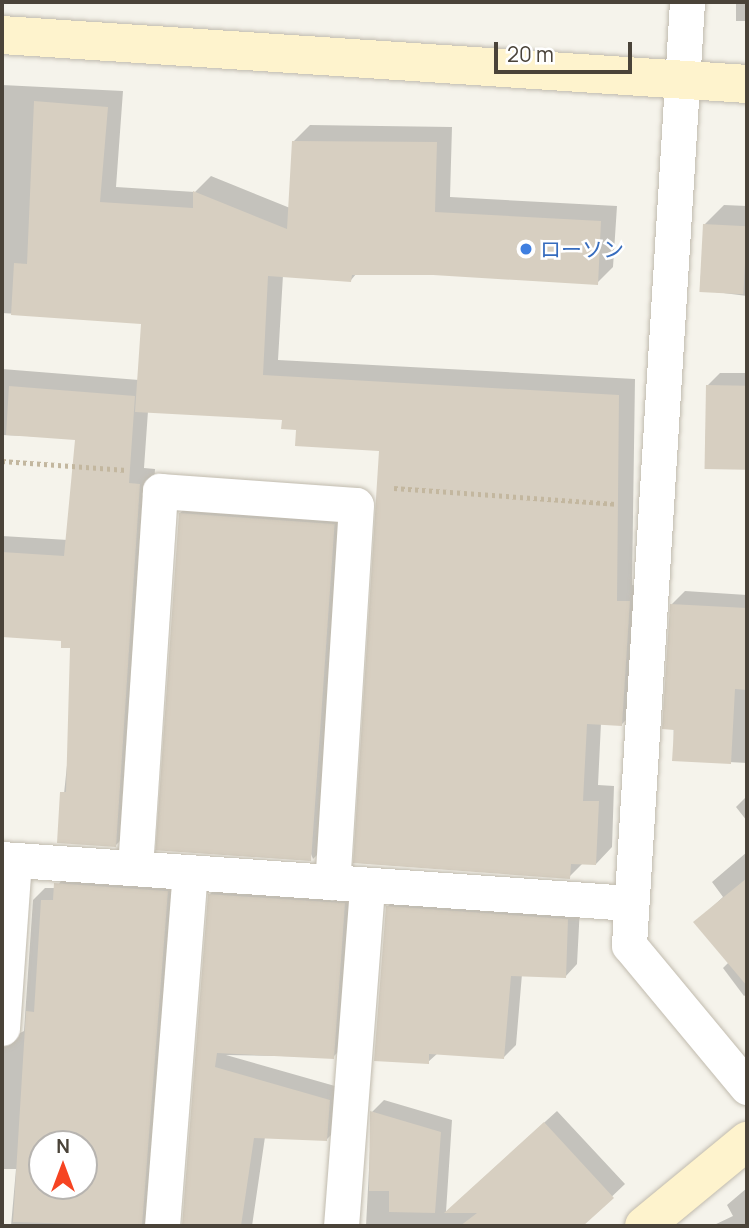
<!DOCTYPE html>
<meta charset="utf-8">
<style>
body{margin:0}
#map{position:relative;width:749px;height:1228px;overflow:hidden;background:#f5f3eb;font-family:Manrope,"Noto Sans JP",sans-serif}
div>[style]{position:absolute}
.shadow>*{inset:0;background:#0003;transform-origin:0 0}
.building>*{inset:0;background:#d7cfc1;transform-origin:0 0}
.path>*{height:4.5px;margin-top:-2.25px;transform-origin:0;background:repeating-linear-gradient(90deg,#c3b79f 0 3.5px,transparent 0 7px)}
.roads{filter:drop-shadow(0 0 2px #c1bbae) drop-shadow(0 0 2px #c1bbae)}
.street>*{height:35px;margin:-17.5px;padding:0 17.5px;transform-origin:17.5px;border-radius:17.5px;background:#fff}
.secondary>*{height:38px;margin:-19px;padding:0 19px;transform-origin:19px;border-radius:19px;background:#fef3cd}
.dots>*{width:19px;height:19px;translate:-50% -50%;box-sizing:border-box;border:4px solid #fff;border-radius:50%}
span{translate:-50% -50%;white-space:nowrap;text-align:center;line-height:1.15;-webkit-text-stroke:5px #fff;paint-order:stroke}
.shop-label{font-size:21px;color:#366cbe}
.left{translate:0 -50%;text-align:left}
.frame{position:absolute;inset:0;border:4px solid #4a4339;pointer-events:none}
.north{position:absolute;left:28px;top:1130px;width:70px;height:70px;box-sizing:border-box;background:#fff;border:2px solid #b7b4b0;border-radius:50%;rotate:0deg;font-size:19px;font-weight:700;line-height:28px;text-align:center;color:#4a4339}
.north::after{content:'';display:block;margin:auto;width:24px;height:32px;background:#f64422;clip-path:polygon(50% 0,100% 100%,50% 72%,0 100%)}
.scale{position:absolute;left:494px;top:42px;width:138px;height:32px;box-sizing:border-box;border:4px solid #4a4339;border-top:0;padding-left:9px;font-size:21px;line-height:24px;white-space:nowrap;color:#4a4339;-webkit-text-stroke:5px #fff;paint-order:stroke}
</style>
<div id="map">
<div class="shadow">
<i style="left:736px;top:2px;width:11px;height:19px"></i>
<i style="clip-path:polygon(2px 85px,123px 91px,116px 187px,195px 192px,211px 176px,290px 208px,294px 141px,310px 125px,452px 127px,450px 197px,617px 206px,613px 267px,597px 283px,433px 274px,357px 273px,351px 280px,283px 275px,278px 360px,635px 379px,632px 585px,645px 586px,638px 708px,622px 724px,601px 723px,598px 785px,614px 786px,612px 847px,596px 864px,583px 863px,569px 877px,381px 449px,284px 419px,148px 411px,144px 468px,155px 469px,132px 829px,116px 845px,59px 841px,72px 718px,71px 647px,63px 640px,2px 635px,2px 536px,68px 540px,77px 438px,2px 435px,2px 369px,139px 380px,143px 322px,2px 313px)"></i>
<i style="clip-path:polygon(724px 205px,747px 206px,747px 296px,700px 290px,704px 225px)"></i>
<i style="clip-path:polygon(720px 373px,747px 373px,747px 468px,705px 467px,707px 386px)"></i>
<i style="clip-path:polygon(193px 501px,346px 512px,325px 847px,313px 859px,180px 513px)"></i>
<i style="clip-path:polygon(685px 591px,747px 595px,747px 763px,674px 759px,672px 604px)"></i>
<i style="clip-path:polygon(747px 796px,747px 821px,736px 807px)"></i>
<i style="clip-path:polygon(747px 852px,747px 994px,744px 996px,723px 968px,729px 962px,696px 922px,723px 897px,712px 882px)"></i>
<i style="clip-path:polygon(evenodd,68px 871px,180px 879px,160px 1226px,11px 1226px,16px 1169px,2px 1169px,2px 1024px,12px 1037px,24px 1031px,33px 900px,45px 888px,56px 888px,68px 871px,42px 1144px,84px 1144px,84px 1186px,42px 1186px,42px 1144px)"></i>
<i style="clip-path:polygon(222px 882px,357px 892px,345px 1045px,333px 1057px,226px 1055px,342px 1088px,339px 1127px,327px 1139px,265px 1137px,252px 1226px,184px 1226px,210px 894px)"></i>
<i style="clip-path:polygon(399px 895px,580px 907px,577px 964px,565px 977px,522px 974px,516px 1045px,504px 1057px,438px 1053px,428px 1062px,387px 907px)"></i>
<i style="clip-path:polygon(384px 1100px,452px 1120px,446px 1212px,557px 1111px,625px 1184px,581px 1226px,366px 1226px,372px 1112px)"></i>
<i style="clip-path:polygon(747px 1188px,747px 1226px,712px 1226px,733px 1216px,727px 1205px)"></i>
</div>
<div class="building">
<i style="clip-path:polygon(34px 101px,108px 107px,100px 202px,193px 208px,193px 191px,287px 229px,292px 141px,437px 142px,435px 212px,601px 221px,598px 285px,433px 275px,352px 275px,351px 282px,268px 276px,263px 375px,619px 395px,617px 601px,630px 601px,622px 726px,587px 724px,583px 801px,599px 801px,596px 865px,571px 864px,570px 879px,353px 863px,379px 451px,295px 446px,296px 430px,281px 429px,282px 420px,135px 412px,141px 324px,11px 315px,14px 263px,27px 264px)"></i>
<i style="left:703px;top:224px;width:44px;height:68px;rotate:3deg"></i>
<i style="left:706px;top:385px;width:41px;height:84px;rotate:1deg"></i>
<i style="clip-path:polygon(9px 386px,135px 396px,129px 483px,140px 484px,116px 847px,57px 843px,60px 792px,66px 792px,70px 648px,61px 648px,61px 641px,2px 637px,2px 552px,64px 556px,75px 440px,6px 435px)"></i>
<i style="left:179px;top:513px;width:156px;height:338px;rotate:4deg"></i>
<i style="clip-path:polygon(670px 604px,747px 608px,747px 690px,735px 689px,731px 764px,672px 761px,674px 730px,662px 729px)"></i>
<i style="clip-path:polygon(747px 878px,747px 986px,693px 922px)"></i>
<i style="clip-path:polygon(evenodd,54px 883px,168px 891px,142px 1226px,13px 1222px,26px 1011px,34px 1012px,41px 900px,53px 900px,54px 883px,42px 1144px,84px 1144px,84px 1186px,42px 1186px,42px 1144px)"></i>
<i style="clip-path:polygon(208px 894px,345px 903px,334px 1059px,217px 1053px,215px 1067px,330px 1100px,327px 1141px,254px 1138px,241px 1226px,182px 1226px)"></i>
<i style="clip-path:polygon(386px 906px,568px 919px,566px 978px,511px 976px,504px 1059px,429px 1054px,429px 1064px,374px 1061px)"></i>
<i style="clip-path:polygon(370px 1111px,441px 1132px,435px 1213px,389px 1212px,389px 1191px,369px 1191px)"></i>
<i style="clip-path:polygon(544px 1122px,614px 1198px,583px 1226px,460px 1226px,477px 1213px,444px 1213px)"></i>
</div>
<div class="path">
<i style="left:2px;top:461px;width:125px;rotate:4.1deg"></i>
<i style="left:394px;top:488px;width:222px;rotate:4.1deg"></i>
</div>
<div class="roads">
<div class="street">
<i style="left:687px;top:2px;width:945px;rotate:93.52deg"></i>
<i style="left:629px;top:945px;width:185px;rotate:50.3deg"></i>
<i style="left:2px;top:859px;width:630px;rotate:4.01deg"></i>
<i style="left:135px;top:868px;width:378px;rotate:-86.2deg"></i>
<i style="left:160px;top:491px;width:196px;rotate:4.1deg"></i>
<i style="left:356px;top:505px;width:378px;rotate:93.6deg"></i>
<i style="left:2px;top:1028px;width:168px;rotate:-85.9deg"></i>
<i style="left:162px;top:1226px;width:355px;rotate:-85.5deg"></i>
<i style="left:341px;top:1226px;width:342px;rotate:-85.6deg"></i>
</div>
<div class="secondary">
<i style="left:2px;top:35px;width:747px;rotate:3.76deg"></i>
<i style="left:644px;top:1226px;width:134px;rotate:-39.5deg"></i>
</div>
</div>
<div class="dots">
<i style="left:526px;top:249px;background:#3f7fe0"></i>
</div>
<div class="shop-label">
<span class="left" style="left:540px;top:249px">ローソン</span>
</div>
<div class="frame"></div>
<div class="north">N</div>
<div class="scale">20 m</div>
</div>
